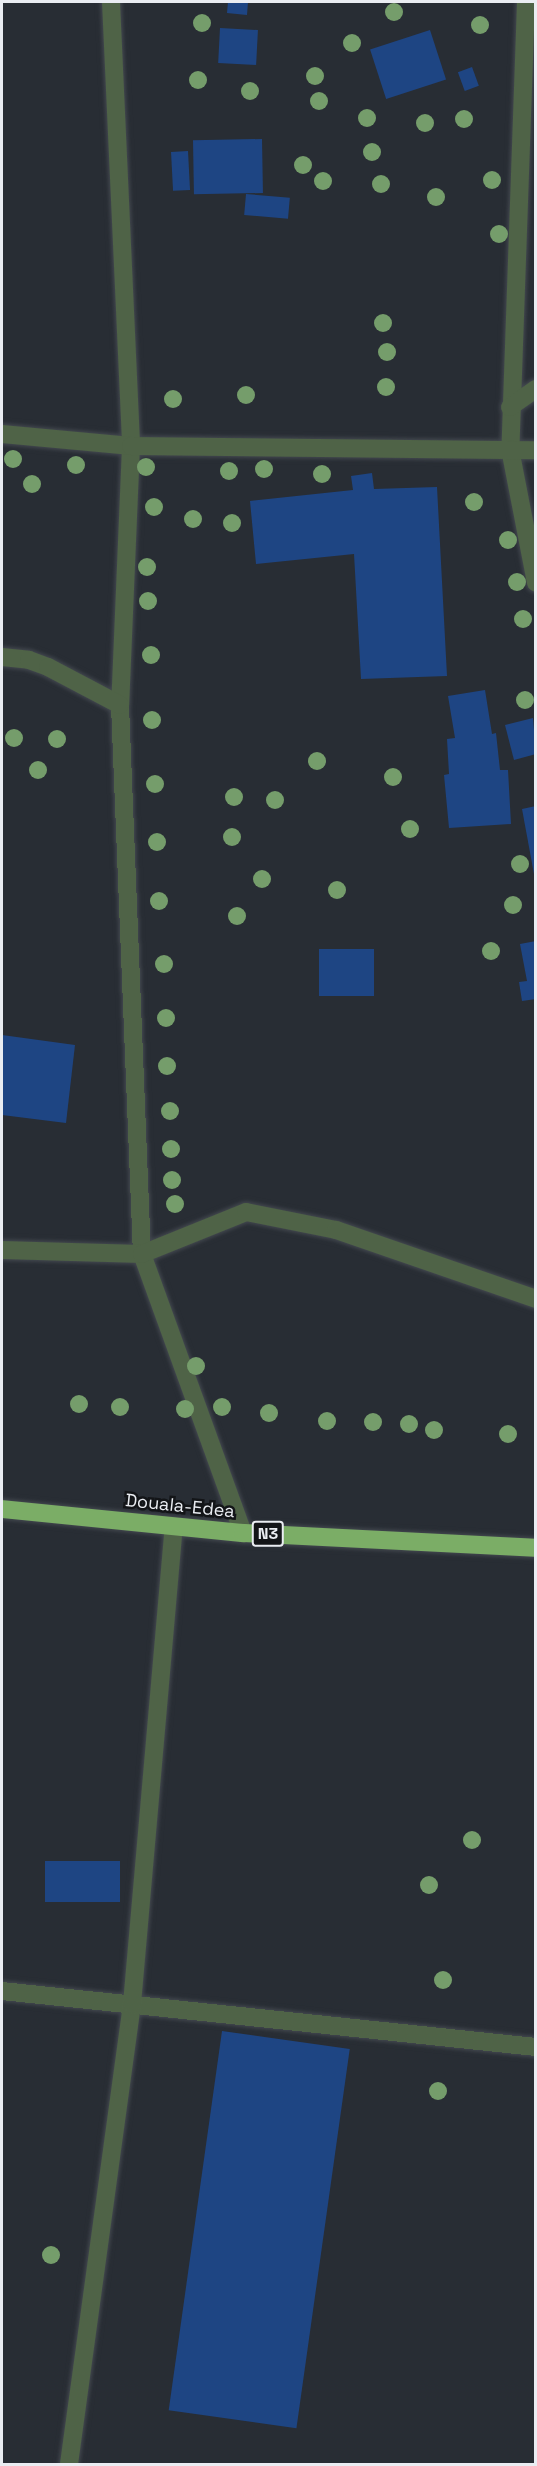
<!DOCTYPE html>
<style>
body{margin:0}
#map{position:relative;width:537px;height:2466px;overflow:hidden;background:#282d34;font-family:"Space Grotesk",sans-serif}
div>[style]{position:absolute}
.building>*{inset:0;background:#1e4583;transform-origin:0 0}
.roads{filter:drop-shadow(0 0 2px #43484f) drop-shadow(0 0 2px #43484f)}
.minor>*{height:18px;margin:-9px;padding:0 9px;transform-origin:9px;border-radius:9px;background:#4f6347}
.highway>*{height:18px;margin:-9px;padding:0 9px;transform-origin:9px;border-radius:9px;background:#7bad66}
.trees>*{width:18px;height:18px;margin:-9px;border-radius:50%;background:#759d6b}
span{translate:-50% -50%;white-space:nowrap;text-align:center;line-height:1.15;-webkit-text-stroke:5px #131518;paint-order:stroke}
.shield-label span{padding:2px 4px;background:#131518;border:2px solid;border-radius:4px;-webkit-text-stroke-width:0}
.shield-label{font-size:16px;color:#eaedf2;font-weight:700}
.street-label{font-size:18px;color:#eaedf2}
.frame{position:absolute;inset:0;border:3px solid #eaedf2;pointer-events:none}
</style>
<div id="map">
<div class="building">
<i style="clip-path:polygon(228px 2px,248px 2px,247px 15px,227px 13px)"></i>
<i style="left:220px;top:28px;width:38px;height:35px;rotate:3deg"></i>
<i style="left:430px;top:30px;width:52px;height:63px;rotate:72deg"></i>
<i style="left:472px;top:67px;width:20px;height:15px;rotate:70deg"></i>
<i style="left:262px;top:139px;width:54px;height:69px;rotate:89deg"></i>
<i style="left:188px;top:151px;width:39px;height:17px;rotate:87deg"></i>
<i style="left:246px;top:194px;width:44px;height:21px;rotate:5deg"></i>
<i style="clip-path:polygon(372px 473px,374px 489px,437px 487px,447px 676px,361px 679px,354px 554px,256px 564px,250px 501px,353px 490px,351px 476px)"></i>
<i style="clip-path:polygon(485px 690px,492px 734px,496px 733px,500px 770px,508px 770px,511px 824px,449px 828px,444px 775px,449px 774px,447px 739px,455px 738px,448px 696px)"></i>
<i style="clip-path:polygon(533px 718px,536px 754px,514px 760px,505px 725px)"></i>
<i style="clip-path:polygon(536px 806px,536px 873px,534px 874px,522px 809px)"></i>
<i style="clip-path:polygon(536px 941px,536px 999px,522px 1001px,519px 982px,527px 981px,520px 944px)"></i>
<i style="left:374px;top:949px;width:47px;height:55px;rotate:90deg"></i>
<i style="clip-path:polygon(2px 1035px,75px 1045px,66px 1123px,2px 1115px)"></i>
<i style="left:120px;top:1861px;width:41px;height:75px;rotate:90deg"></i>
<i style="left:222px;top:2031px;width:129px;height:383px;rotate:8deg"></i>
</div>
<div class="roads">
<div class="minor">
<i style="left:111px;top:2px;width:444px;rotate:87.4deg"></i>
<i style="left:131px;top:446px;width:259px;rotate:92.4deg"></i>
<i style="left:120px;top:705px;width:549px;rotate:87.71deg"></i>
<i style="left:142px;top:1254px;width:297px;rotate:70.1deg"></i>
<i style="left:526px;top:2px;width:447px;rotate:92deg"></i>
<i style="left:510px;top:449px;width:136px;rotate:79deg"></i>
<i style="left:510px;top:407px;width:32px;rotate:-35deg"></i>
<i style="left:2px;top:434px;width:130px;rotate:5.3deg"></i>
<i style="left:131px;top:446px;width:405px;rotate:0.6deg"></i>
<i style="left:2px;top:657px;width:27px;rotate:6deg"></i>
<i style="left:29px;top:660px;width:20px;rotate:20deg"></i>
<i style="left:48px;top:667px;width:81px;rotate:27.8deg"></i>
<i style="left:2px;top:1250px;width:140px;rotate:1.6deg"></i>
<i style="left:142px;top:1254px;width:112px;rotate:-22deg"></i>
<i style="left:246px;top:1212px;width:92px;rotate:11.3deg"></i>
<i style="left:336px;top:1230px;width:212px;rotate:19deg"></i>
<i style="left:2px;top:1991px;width:537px;rotate:5.99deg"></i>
<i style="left:69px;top:2464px;width:464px;rotate:-82.2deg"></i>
<i style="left:132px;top:2004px;width:479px;rotate:-85deg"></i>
</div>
<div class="highway">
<i style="left:2px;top:1509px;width:242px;rotate:5.7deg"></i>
<i style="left:243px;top:1533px;width:293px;rotate:2.9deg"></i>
</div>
</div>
<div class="trees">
<i style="left:394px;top:12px"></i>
<i style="left:202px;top:23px"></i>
<i style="left:480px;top:25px"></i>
<i style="left:352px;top:43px"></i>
<i style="left:315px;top:76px"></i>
<i style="left:198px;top:80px"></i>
<i style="left:250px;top:91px"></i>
<i style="left:319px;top:101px"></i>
<i style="left:367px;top:118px"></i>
<i style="left:464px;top:119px"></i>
<i style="left:425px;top:123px"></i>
<i style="left:372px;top:152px"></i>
<i style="left:303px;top:165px"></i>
<i style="left:492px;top:180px"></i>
<i style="left:323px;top:181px"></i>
<i style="left:381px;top:184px"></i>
<i style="left:436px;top:197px"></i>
<i style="left:499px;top:234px"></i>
<i style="left:383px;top:323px"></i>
<i style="left:387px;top:352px"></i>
<i style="left:386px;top:387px"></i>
<i style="left:246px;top:395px"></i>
<i style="left:173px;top:399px"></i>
<i style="left:13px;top:459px"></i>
<i style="left:76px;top:465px"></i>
<i style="left:146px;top:467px"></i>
<i style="left:264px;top:469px"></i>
<i style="left:229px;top:471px"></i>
<i style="left:322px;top:474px"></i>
<i style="left:32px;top:484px"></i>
<i style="left:474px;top:502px"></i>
<i style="left:154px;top:507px"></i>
<i style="left:193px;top:519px"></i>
<i style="left:232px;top:523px"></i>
<i style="left:508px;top:540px"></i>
<i style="left:147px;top:567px"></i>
<i style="left:517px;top:582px"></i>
<i style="left:148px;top:601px"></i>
<i style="left:523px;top:619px"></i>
<i style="left:151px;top:655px"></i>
<i style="left:525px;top:700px"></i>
<i style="left:152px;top:720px"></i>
<i style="left:14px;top:738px"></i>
<i style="left:57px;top:739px"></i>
<i style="left:317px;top:761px"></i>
<i style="left:38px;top:770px"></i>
<i style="left:393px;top:777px"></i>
<i style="left:155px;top:784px"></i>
<i style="left:234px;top:797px"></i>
<i style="left:275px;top:800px"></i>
<i style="left:410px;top:829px"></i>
<i style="left:232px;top:837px"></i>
<i style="left:157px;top:842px"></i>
<i style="left:520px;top:864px"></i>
<i style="left:262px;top:879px"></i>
<i style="left:337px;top:890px"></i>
<i style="left:159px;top:901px"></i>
<i style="left:513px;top:905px"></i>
<i style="left:237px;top:916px"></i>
<i style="left:491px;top:951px"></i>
<i style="left:164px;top:964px"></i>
<i style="left:166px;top:1018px"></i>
<i style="left:167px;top:1066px"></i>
<i style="left:170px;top:1111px"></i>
<i style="left:171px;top:1149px"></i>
<i style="left:172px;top:1180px"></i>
<i style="left:175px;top:1204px"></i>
<i style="left:196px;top:1366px"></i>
<i style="left:79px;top:1404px"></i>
<i style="left:120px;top:1407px"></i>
<i style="left:222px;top:1407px"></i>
<i style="left:185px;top:1409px"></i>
<i style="left:269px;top:1413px"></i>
<i style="left:327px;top:1421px"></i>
<i style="left:373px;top:1422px"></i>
<i style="left:409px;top:1424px"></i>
<i style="left:434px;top:1430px"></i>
<i style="left:508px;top:1434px"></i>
<i style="left:472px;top:1840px"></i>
<i style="left:429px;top:1885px"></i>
<i style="left:443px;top:1980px"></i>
<i style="left:438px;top:2091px"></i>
<i style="left:51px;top:2255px"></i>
</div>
<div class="shield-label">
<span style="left:268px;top:1534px">N3</span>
</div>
<div class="street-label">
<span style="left:180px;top:1506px;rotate:6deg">Douala-Edea</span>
</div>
<div class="frame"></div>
</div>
